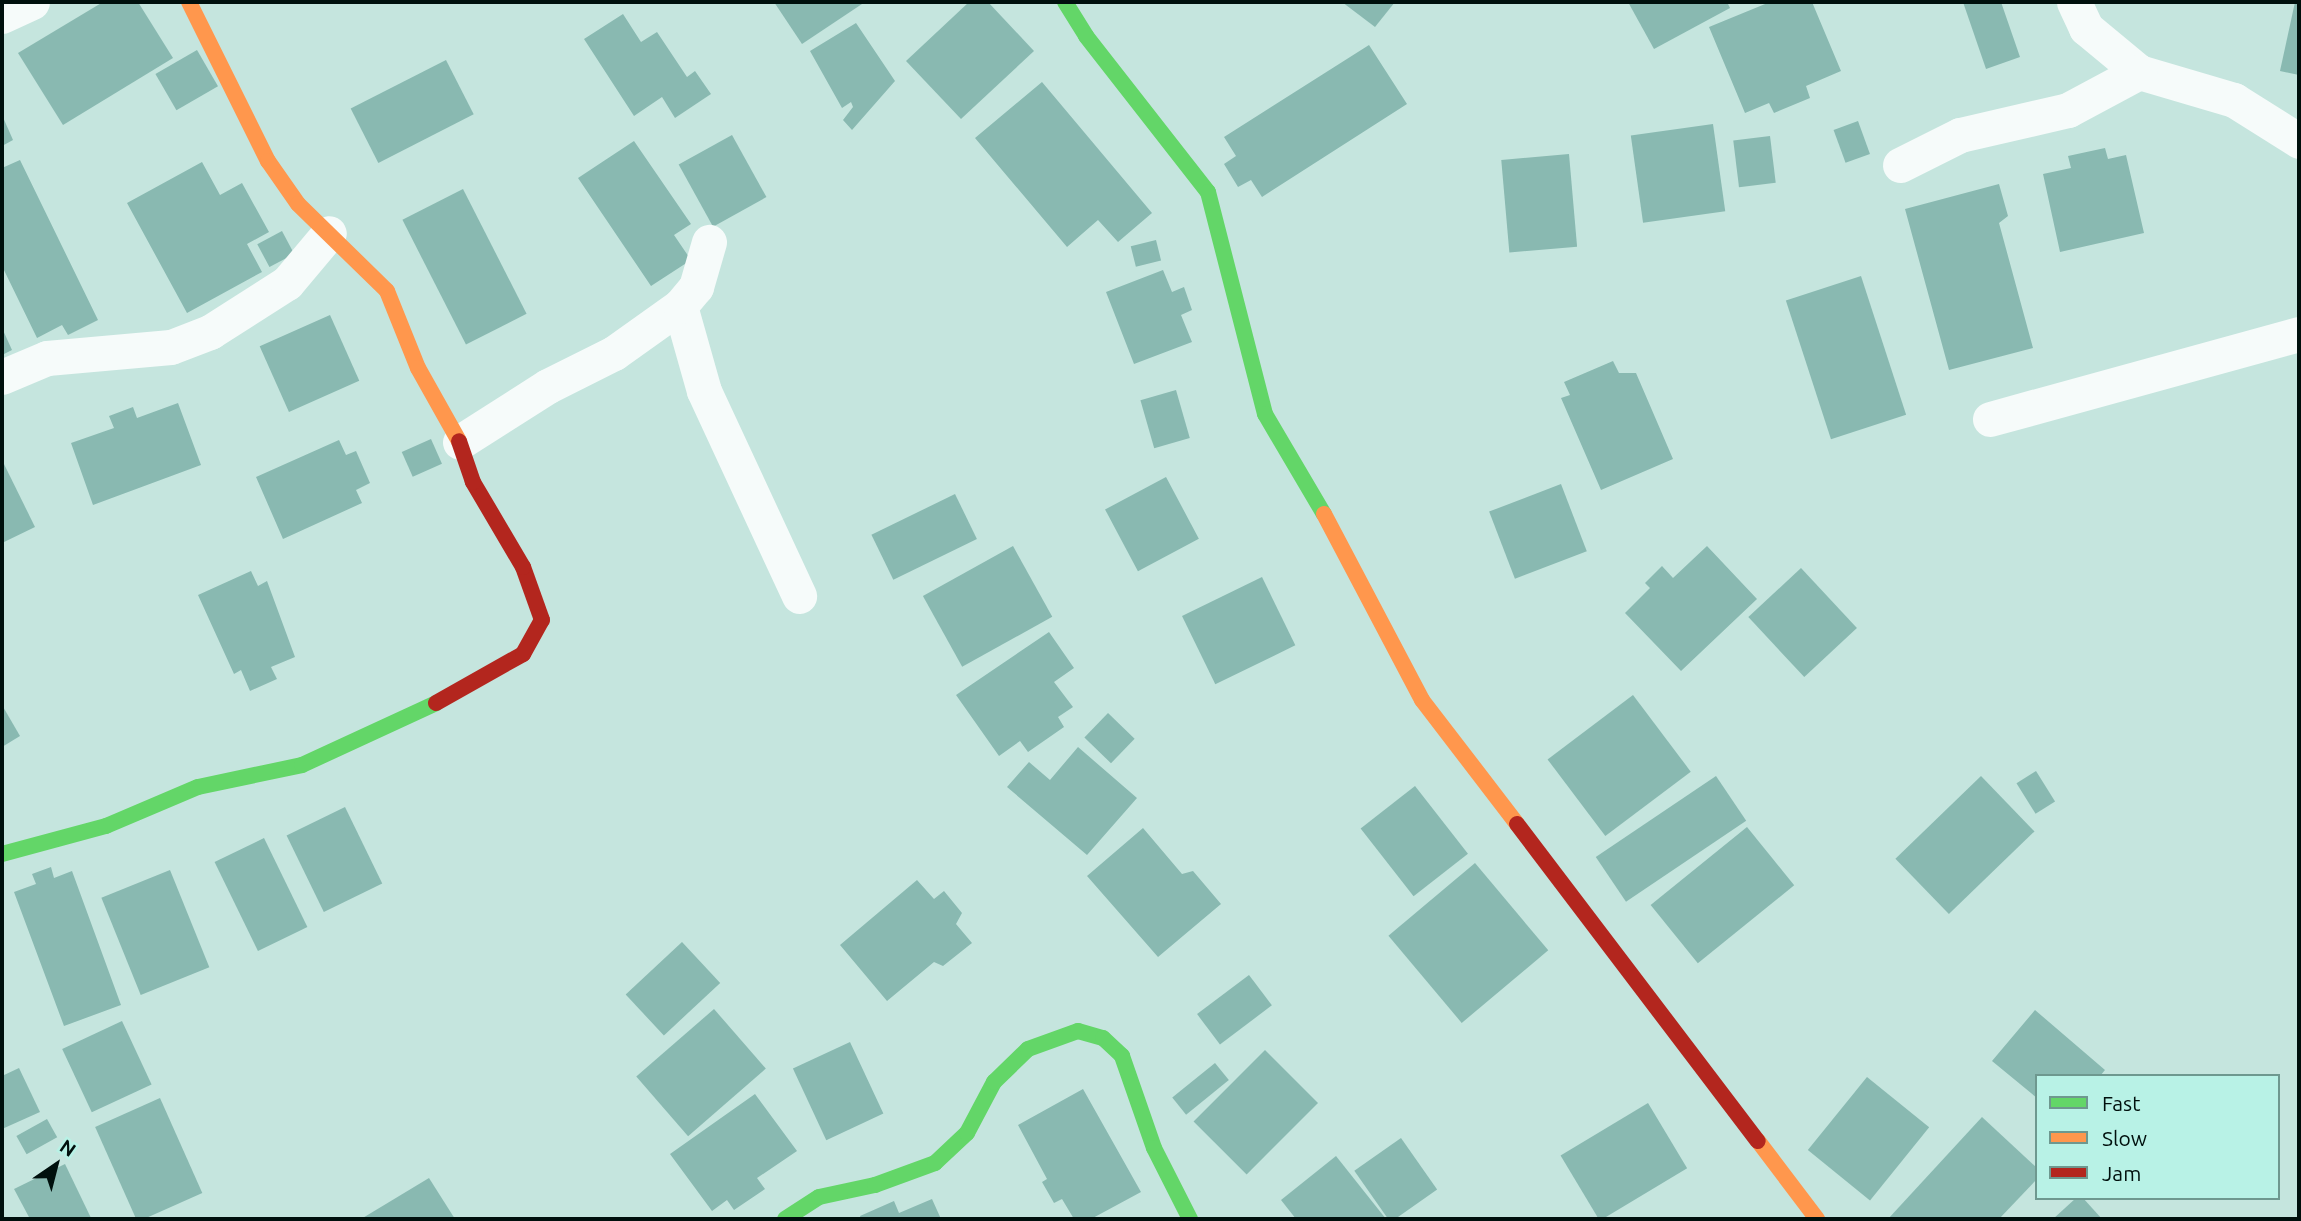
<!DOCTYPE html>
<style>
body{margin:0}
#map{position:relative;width:2301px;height:1221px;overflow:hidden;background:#c5e5de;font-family:Ubuntu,sans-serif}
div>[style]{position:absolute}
.building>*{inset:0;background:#89b9b1;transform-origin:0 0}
.street>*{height:35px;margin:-17.5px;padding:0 17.5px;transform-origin:17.5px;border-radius:17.5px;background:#f6fbfa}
.fast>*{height:16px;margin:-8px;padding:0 8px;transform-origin:8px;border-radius:8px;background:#63d668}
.slow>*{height:16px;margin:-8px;padding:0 8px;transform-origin:8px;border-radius:8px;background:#ff974d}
.jam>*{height:16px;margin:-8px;padding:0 8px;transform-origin:8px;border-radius:8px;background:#b3261e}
span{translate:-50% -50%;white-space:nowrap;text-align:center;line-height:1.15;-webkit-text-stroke:5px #b8f2e6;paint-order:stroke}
.frame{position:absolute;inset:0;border:4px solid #00100d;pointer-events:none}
.legend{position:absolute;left:2035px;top:1074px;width:245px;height:126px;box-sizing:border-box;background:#b8f2e6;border:2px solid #6e988f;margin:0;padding:9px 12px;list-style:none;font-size:21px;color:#00100d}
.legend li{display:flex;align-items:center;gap:14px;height:35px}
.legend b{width:35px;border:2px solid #6e988f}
.north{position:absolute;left:21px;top:1130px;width:70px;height:70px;-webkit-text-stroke:5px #b8f2e6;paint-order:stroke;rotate:35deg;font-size:19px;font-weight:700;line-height:28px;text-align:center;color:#00100d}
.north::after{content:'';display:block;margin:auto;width:24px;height:32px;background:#00100d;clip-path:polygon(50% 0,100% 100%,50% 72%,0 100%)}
</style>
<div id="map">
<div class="building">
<i style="clip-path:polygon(103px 2px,138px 2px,173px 58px,63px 125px,18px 53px)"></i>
<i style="clip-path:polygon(774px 2px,861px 2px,862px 4px,802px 44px)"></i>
<i style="clip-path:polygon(969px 2px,988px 2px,1034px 51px,961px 119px,906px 61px)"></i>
<i style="clip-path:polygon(1342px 2px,1395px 2px,1375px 27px)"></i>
<i style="clip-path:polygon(1628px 2px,1727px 2px,1730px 8px,1654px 49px)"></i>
<i style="clip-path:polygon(1770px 2px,1812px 2px,1841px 71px,1806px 86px,1810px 98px,1774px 113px,1769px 103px,1745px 113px,1709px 27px)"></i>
<i style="clip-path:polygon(1963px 2px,2001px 2px,2020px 57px,1986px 69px)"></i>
<i style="clip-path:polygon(2295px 2px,2299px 2px,2299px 75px,2280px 71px)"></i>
<i style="clip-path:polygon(623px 14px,641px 42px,657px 32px,687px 77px,695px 71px,711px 94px,675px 118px,662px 97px,634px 116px,584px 39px)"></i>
<i style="clip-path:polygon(856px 23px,895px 81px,852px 130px,843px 120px,853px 107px,851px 102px,842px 108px,810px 51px)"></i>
<i style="clip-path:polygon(1369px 45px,1407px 104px,1262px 197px,1251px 180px,1238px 187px,1224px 164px,1236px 156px,1224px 137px)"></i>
<i style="left:197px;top:50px;width:42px;height:48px;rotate:60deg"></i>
<i style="left:446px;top:60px;width:61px;height:107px;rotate:63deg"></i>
<i style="clip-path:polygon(1042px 82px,1152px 213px,1118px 242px,1098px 220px,1067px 247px,975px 138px)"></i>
<i style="clip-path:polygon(2px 115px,13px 140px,2px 146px)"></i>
<i style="left:1858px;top:121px;width:35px;height:26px;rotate:70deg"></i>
<i style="left:1713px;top:124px;width:88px;height:83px;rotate:82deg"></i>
<i style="left:732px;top:135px;width:71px;height:61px;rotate:61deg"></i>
<i style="left:1770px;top:136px;width:47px;height:37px;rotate:83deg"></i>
<i style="clip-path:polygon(634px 141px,691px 224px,674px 235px,691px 260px,651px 286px,578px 178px)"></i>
<i style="clip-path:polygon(2105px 148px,2108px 159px,2126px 155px,2144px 233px,2060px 252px,2043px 174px,2071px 168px,2068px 156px)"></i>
<i style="left:1569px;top:154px;width:93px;height:68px;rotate:85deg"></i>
<i style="clip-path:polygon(20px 160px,98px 320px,68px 335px,62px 325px,37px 338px,2px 266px,2px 168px)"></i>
<i style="clip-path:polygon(202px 162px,220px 195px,242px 183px,269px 232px,247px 244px,262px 272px,187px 313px,127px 203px)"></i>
<i style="clip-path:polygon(1999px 184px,2008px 216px,1999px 223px,2033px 348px,1949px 370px,1905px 209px)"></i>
<i style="left:463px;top:189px;width:140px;height:68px;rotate:63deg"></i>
<i style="left:282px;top:231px;width:26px;height:28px;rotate:62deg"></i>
<i style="left:1156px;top:240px;width:21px;height:26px;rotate:76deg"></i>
<i style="clip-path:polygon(1163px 270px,1172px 292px,1184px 287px,1192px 310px,1181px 315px,1192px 342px,1134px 364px,1106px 292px)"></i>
<i style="left:1861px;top:276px;width:146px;height:79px;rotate:72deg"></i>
<i style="left:330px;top:315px;width:72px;height:77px;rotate:66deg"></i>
<i style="clip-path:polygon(2px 328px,12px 350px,2px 355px)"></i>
<i style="clip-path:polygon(1613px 361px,1619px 373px,1636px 373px,1673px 459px,1601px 490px,1561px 398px,1570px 395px,1564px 382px)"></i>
<i style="left:1176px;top:390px;width:50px;height:37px;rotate:74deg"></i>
<i style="clip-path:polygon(178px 403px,201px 465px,93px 505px,71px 443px,114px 428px,109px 416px,133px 407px,137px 418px)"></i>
<i style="left:431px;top:439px;width:27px;height:32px;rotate:66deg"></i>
<i style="clip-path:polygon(339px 440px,346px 455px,356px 451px,370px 483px,356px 490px,362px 503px,283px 539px,256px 477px)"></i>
<i style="clip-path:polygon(2px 460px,35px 527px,2px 543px)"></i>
<i style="left:1166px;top:477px;width:70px;height:69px;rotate:62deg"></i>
<i style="left:1561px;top:484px;width:72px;height:77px;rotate:69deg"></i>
<i style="left:955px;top:494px;width:50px;height:93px;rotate:64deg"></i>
<i style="left:1013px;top:546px;width:81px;height:103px;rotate:61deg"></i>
<i style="clip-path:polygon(1707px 546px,1757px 599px,1681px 671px,1625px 613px,1650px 588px,1645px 583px,1662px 566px,1673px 578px)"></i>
<i style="left:1801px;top:568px;width:82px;height:72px;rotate:47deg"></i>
<i style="clip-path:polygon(251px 571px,258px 586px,267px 581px,295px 657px,271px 667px,277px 679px,250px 691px,241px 670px,234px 674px,198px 595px)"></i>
<i style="left:1262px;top:577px;width:76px;height:89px;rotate:64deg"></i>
<i style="clip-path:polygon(1049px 632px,1074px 668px,1054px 682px,1073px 707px,1058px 717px,1064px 727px,1028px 752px,1020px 741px,999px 756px,956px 695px)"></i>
<i style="left:1633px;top:695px;width:96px;height:107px;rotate:53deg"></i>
<i style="clip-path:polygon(2px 705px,20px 736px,2px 747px)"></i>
<i style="left:1108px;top:713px;width:37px;height:34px;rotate:44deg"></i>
<i style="clip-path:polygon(1078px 747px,1137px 798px,1087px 855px,1007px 787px,1029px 762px,1050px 780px)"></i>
<i style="left:2036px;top:771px;width:36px;height:23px;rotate:58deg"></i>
<i style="left:1716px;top:776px;width:54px;height:145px;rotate:56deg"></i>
<i style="left:1981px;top:776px;width:77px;height:119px;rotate:46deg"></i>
<i style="left:1415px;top:786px;width:86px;height:69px;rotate:52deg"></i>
<i style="left:345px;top:807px;width:85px;height:65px;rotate:64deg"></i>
<i style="left:1747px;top:827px;width:75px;height:124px;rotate:51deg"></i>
<i style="clip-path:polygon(1143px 828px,1182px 874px,1193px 871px,1221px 904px,1158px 957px,1087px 876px)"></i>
<i style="left:264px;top:838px;width:99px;height:55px;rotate:64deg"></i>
<i style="left:1475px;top:863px;width:114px;height:113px;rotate:50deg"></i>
<i style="clip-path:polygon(51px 867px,54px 878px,72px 871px,121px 1005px,64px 1026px,14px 892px,36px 884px,32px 874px)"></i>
<i style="left:170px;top:870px;width:105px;height:74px;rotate:68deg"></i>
<i style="clip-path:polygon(917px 880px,934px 899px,944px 891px,962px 913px,956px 924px,972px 943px,943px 966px,934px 962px,887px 1001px,840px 945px)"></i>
<i style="left:682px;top:942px;width:56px;height:77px;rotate:47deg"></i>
<i style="left:1249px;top:975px;width:38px;height:65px;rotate:53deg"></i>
<i style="left:714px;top:1009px;width:79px;height:103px;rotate:49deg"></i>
<i style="clip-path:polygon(2035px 1010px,2105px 1070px,2100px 1076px,2037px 1076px,2037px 1098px,1992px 1061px)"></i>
<i style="left:122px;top:1021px;width:70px;height:66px;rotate:65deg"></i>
<i style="left:850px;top:1042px;width:79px;height:63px;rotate:65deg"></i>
<i style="left:1265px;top:1050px;width:75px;height:101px;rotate:45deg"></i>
<i style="left:1215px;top:1063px;width:22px;height:55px;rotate:51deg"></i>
<i style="clip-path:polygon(19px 1068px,40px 1112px,2px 1129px,2px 1076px)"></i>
<i style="left:1867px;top:1077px;width:80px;height:94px;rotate:39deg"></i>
<i style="clip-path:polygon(1083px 1089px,1141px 1192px,1091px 1219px,1074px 1219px,1062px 1199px,1054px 1203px,1042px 1182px,1047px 1179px,1018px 1125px)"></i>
<i style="clip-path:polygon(755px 1094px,797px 1151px,757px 1178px,765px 1189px,734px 1210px,727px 1200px,712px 1211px,670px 1154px)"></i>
<i style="left:160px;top:1098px;width:104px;height:71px;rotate:66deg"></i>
<i style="left:1648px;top:1103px;width:76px;height:102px;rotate:59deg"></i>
<i style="clip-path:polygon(1982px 1117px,2037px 1168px,2037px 1179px,1999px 1219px,1888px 1219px)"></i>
<i style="left:47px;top:1119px;width:21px;height:35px;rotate:61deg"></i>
<i style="left:1401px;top:1138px;width:63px;height:57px;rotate:55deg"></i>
<i style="clip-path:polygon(1336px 1156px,1386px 1219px,1296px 1219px,1281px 1200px)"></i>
<i style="clip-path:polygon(65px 1164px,91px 1218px,30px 1219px,14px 1189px)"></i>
<i style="clip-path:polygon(429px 1178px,455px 1219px,361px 1219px)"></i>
<i style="clip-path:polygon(2076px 1198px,2083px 1198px,2102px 1219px,2053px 1219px)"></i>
<i style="clip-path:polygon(932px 1199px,941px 1219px,861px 1219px,860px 1216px,894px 1201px,899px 1213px)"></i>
</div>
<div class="street">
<i style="left:2074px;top:2px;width:29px;rotate:65deg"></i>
<i style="left:2086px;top:28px;width:69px;rotate:39.7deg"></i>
<i style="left:2139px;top:72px;width:99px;rotate:16.4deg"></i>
<i style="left:2234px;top:100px;width:77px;rotate:32.2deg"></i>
<i style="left:2px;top:16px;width:33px;rotate:-25deg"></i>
<i style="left:1900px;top:165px;width:67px;rotate:-26.6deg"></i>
<i style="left:1960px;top:135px;width:111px;rotate:-13deg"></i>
<i style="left:2068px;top:110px;width:81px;rotate:-28.2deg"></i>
<i style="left:680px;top:306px;width:88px;rotate:74.2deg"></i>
<i style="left:704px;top:391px;width:226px;rotate:65.1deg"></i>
<i style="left:2px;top:377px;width:49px;rotate:-22.9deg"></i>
<i style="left:47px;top:358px;width:124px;rotate:-5.1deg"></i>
<i style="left:171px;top:347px;width:42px;rotate:-21deg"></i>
<i style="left:210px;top:332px;width:91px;rotate:-32.5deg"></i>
<i style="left:287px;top:283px;width:65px;rotate:-50deg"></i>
<i style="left:1990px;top:419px;width:320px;rotate:-15.4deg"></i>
<i style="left:460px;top:442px;width:104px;rotate:-32.5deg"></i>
<i style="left:548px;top:386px;width:74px;rotate:-26.6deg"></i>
<i style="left:614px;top:353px;width:81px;rotate:-35.5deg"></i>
<i style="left:680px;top:306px;width:25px;rotate:-50deg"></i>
<i style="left:696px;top:287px;width:47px;rotate:-73.9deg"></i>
</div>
<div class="fast">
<i style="left:1065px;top:2px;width:40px;rotate:58deg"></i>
<i style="left:1086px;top:36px;width:198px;rotate:52deg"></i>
<i style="left:1208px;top:192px;width:229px;rotate:75.6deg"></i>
<i style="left:1265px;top:414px;width:116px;rotate:59.5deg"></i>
<i style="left:2px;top:854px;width:108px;rotate:-15.1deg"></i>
<i style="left:106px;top:826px;width:100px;rotate:-23deg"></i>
<i style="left:198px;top:787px;width:106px;rotate:-11.9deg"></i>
<i style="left:302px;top:765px;width:148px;rotate:-24.8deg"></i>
<i style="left:785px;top:1219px;width:40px;rotate:-32.9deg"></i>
<i style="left:819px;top:1197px;width:57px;rotate:-12.1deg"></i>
<i style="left:875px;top:1185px;width:64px;rotate:-20.1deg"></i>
<i style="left:935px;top:1163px;width:44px;rotate:-43.2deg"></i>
<i style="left:967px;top:1133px;width:58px;rotate:-62.1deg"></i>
<i style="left:994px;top:1082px;width:47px;rotate:-44.1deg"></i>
<i style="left:1028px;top:1049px;width:53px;rotate:-19.8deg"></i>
<i style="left:1078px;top:1031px;width:26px;rotate:16deg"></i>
<i style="left:1103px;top:1038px;width:26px;rotate:43deg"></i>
<i style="left:1122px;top:1056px;width:97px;rotate:70.8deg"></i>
<i style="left:1154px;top:1148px;width:80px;rotate:63.1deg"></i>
</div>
<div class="slow">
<i style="left:189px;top:2px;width:178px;rotate:63.6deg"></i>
<i style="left:268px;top:161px;width:52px;rotate:55.1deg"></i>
<i style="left:298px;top:204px;width:124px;rotate:44.3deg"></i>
<i style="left:387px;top:291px;width:83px;rotate:68.1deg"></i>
<i style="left:418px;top:368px;width:84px;rotate:60.7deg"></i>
<i style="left:1324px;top:514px;width:210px;rotate:62.2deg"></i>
<i style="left:1422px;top:700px;width:156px;rotate:52.5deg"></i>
<i style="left:1758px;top:1141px;width:98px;rotate:52.9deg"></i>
</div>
<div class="jam">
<i style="left:436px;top:703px;width:100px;rotate:-29.4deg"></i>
<i style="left:523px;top:654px;width:39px;rotate:-61deg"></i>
<i style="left:542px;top:620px;width:56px;rotate:-109.7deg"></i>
<i style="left:523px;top:567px;width:99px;rotate:-120.5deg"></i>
<i style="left:473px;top:482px;width:43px;rotate:-108.9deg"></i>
<i style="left:1517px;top:824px;width:398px;rotate:52.8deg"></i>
</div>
<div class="frame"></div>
<ul class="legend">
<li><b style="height:9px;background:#63d668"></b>Fast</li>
<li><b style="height:9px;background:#ff974d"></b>Slow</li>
<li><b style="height:9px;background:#b3261e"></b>Jam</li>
</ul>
<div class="north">N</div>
</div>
